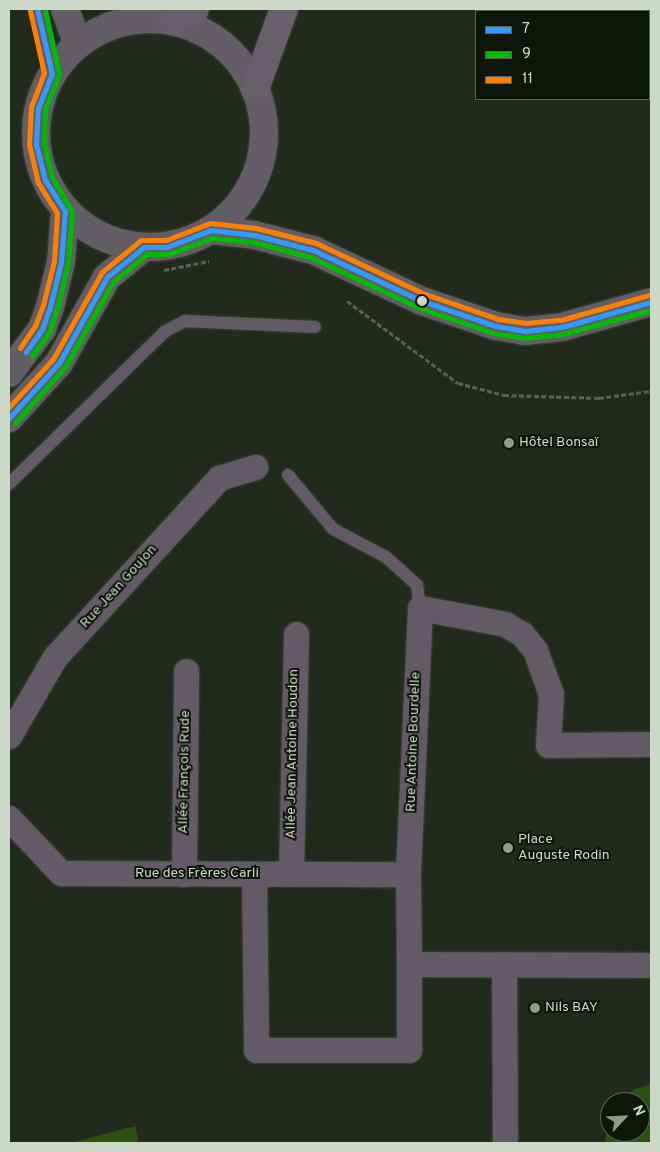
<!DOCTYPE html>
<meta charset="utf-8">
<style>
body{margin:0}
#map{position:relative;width:660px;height:1152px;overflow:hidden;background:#212a1d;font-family:Overpass,sans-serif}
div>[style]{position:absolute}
.green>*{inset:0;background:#2b4f14}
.path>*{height:3px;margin-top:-1.5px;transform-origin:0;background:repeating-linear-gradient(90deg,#5d5d5e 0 5px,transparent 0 7.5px)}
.roads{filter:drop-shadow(0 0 1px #3d4539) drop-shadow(0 0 1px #3d4539)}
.lane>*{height:12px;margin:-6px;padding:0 6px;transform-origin:6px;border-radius:6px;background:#625a65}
.street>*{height:25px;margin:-12.5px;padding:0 12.5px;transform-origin:12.5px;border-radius:12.5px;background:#625a65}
.secondary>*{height:28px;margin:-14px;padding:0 14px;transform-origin:14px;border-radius:14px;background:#635d66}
.secondary>.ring{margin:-14px;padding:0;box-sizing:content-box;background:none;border:28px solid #635d66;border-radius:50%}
.highway>*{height:28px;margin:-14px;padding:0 14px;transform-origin:14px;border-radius:14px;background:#67606a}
.bus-1>*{height:5px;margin:-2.5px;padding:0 2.5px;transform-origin:2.5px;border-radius:2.5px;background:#329aff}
.bus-2>*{height:5px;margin:-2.5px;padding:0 2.5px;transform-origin:2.5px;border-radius:2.5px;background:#0b0}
.bus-3>*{height:5px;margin:-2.5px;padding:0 2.5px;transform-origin:2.5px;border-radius:2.5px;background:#ff8000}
.dots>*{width:14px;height:14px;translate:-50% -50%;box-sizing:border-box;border:2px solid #0e150b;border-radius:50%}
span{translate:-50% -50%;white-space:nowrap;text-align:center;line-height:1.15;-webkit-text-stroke:4px #0e150b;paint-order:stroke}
.poi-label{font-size:14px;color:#cdd8c9}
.left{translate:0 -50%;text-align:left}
.street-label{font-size:14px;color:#cdd8c9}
.frame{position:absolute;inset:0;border:10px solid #cdd8c9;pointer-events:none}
.legend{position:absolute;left:475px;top:10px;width:175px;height:90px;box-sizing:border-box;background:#0e150b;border:1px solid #5a6357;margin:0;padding:6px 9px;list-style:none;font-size:15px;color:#cdd8c9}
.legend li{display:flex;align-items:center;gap:10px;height:25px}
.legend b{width:25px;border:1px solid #5a6357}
.north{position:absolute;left:600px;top:1092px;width:50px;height:50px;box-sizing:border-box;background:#0e150b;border:1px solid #5a6357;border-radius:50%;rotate:65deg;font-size:14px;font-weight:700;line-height:20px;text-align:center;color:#cdd8c9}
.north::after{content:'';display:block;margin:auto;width:18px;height:22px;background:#919b8d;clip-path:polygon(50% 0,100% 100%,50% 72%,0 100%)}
</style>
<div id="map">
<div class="green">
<i style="clip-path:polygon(651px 1084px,651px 1143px,605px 1143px,610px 1116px,610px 1132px,640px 1132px,640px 1102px,620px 1102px,633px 1090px)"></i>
<i style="clip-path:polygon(135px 1126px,139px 1143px,70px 1143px)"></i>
</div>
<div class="path">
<i style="left:164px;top:270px;width:46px;rotate:-11.3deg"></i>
<i style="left:347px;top:301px;width:138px;rotate:36.5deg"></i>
<i style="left:458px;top:383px;width:48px;rotate:14.6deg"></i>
<i style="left:504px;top:395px;width:95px;rotate:1.8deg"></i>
<i style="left:599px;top:398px;width:52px;rotate:-7.7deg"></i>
</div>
<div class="roads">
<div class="lane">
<i style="left:37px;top:9px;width:67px;rotate:77deg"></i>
<i style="left:288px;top:475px;width:70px;rotate:50.2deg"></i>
<i style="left:333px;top:529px;width:60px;rotate:27.8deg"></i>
<i style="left:386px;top:557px;width:42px;rotate:42.1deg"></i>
<i style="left:417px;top:585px;width:23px;rotate:83deg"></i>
<i style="left:9px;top:484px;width:217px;rotate:-44.4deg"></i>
<i style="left:164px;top:332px;width:24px;rotate:-28deg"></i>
<i style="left:185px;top:321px;width:130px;rotate:2.6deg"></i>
</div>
<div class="street">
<i style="left:9px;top:736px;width:91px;rotate:-59.8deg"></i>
<i style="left:55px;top:657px;width:243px;rotate:-47.5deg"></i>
<i style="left:219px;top:478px;width:38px;rotate:-17deg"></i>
<i style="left:651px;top:744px;width:103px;rotate:179.4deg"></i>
<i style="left:548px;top:745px;width:51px;rotate:-86.6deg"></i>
<i style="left:551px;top:694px;width:47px;rotate:-110deg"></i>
<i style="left:535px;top:650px;width:21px;rotate:-129deg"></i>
<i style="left:522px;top:634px;width:20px;rotate:-150deg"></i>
<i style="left:505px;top:624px;width:86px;rotate:-169.3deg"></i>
<i style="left:420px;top:608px;width:266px;rotate:92.6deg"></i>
<i style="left:408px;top:874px;width:90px;rotate:89.4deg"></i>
<i style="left:409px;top:964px;width:242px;rotate:0.2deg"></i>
<i style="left:9px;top:818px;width:76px;rotate:46.6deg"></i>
<i style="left:61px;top:873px;width:347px;rotate:0.2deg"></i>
<i style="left:184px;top:874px;width:203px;rotate:-89.4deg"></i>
<i style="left:254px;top:874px;width:176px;rotate:89.3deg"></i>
<i style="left:256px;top:1050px;width:153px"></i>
<i style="left:409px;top:1050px;width:86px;rotate:-90deg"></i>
<i style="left:291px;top:874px;width:240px;rotate:-88.8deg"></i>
<i style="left:504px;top:964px;width:177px;rotate:89.7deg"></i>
</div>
<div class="secondary">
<i style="left:65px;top:9px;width:38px;rotate:70deg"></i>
<i class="ring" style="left:36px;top:19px;width:200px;height:200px"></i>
<i style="left:211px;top:230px;width:43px;rotate:6.6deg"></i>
<i style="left:254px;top:235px;width:61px;rotate:14.3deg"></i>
<i style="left:313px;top:250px;width:120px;rotate:25.1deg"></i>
<i style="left:422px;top:301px;width:78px;rotate:18.7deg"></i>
<i style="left:496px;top:326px;width:29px;rotate:10deg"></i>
<i style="left:525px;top:331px;width:37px;rotate:-6deg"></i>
<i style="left:562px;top:327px;width:92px;rotate:-15.7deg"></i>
<i style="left:9px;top:373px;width:55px;rotate:-53.1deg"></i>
<i style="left:42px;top:329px;width:23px;rotate:-70deg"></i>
<i style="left:50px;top:307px;width:46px;rotate:-76.3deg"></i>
<i style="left:61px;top:262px;width:51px;rotate:-85.5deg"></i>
<i style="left:9px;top:418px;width:74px;rotate:-47.7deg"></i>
<i style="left:59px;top:363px;width:98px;rotate:-60.8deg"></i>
<i style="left:107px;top:277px;width:48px;rotate:-39deg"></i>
</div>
<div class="highway">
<i style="left:645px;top:9px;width:4px;rotate:27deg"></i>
<i style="left:172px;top:21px;width:26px;rotate:-28deg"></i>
<i style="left:255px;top:89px;width:85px;rotate:-70.1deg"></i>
</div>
</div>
<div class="bus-1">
<i style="left:26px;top:352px;width:28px;rotate:-55deg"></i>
<i style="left:42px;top:329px;width:23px;rotate:-70deg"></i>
<i style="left:50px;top:307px;width:46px;rotate:-76.3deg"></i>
<i style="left:61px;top:262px;width:51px;rotate:-85.5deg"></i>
<i style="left:65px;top:211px;width:37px;rotate:-123deg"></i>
<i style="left:45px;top:180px;width:37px;rotate:-104deg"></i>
<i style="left:36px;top:144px;width:36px;rotate:-87deg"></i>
<i style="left:38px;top:108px;width:37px;rotate:-68deg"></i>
<i style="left:52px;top:74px;width:67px;rotate:-103deg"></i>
<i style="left:9px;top:418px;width:74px;rotate:-47.7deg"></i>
<i style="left:59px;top:363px;width:98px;rotate:-60.8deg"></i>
<i style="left:107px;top:277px;width:48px;rotate:-39deg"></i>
<i style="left:144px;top:247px;width:23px"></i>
<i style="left:167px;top:247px;width:47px;rotate:-21.1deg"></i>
<i style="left:211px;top:230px;width:43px;rotate:6.6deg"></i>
<i style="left:254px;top:235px;width:61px;rotate:14.3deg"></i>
<i style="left:313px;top:250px;width:120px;rotate:25.1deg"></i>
<i style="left:422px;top:301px;width:78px;rotate:18.7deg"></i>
<i style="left:496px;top:326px;width:29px;rotate:10deg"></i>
<i style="left:525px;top:331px;width:37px;rotate:-6deg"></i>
<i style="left:562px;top:327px;width:92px;rotate:-15.7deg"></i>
</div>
<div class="bus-2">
<i style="left:32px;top:356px;width:29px;rotate:-54deg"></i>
<i style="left:49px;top:333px;width:25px;rotate:-72deg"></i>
<i style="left:57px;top:309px;width:47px;rotate:-76.6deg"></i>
<i style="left:68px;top:263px;width:51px;rotate:-85.5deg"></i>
<i style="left:72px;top:212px;width:40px;rotate:-119.7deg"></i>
<i style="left:52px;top:177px;width:35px;rotate:-103deg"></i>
<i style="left:44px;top:143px;width:33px;rotate:-88deg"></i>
<i style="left:45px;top:110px;width:39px;rotate:-69deg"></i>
<i style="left:59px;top:74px;width:66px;rotate:-102.2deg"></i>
<i style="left:15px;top:423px;width:75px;rotate:-48.2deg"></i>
<i style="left:65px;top:367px;width:98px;rotate:-60.5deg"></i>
<i style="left:113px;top:282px;width:44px;rotate:-39.5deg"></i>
<i style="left:147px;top:254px;width:22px"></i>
<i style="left:169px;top:254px;width:46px;rotate:-20.4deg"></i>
<i style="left:212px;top:238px;width:41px;rotate:5.6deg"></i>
<i style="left:253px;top:242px;width:59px;rotate:14.7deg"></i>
<i style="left:310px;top:257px;width:121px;rotate:24.9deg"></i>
<i style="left:420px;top:308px;width:78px;rotate:18.7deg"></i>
<i style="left:494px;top:333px;width:30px;rotate:9deg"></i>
<i style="left:524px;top:338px;width:39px;rotate:-6deg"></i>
<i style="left:563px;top:334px;width:91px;rotate:-15.3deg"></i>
</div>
<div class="bus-3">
<i style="left:20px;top:348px;width:27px;rotate:-56deg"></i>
<i style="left:35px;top:326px;width:22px;rotate:-69deg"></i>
<i style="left:43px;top:305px;width:45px;rotate:-76deg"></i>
<i style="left:54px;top:261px;width:48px;rotate:-86.4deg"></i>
<i style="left:57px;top:213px;width:36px;rotate:-122deg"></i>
<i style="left:38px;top:183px;width:39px;rotate:-103deg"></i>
<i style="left:29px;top:145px;width:38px;rotate:-87deg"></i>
<i style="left:31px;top:107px;width:36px;rotate:-69deg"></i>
<i style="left:44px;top:73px;width:64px;rotate:-102.7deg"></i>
<i style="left:9px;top:407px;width:65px;rotate:-47.5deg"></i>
<i style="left:53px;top:359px;width:100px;rotate:-60.6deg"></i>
<i style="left:102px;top:272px;width:50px;rotate:-39.4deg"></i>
<i style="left:141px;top:240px;width:25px"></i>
<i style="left:166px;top:240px;width:47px;rotate:-21.1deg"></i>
<i style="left:210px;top:223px;width:46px;rotate:6.2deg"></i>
<i style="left:256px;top:228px;width:62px;rotate:14deg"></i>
<i style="left:316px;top:243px;width:120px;rotate:25.1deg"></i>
<i style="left:425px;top:294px;width:77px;rotate:18.9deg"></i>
<i style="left:498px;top:319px;width:27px;rotate:8deg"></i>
<i style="left:525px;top:323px;width:36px;rotate:-5deg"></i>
<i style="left:561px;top:320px;width:91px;rotate:-15.9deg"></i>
</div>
<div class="dots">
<i style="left:422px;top:301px;background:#cdd8c9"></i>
<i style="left:509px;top:443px;background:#919b8d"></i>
<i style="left:508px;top:848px;background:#919b8d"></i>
<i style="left:535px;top:1008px;background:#919b8d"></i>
</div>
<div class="poi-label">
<span class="left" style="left:519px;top:443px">Hôtel Bonsaï</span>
<span class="left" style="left:518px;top:848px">Place<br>Auguste Rodin</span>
<span class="left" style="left:545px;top:1008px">Nils BAY</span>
</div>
<div class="street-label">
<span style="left:119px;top:587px;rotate:-48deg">Rue Jean Goujon</span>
<span style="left:414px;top:742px;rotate:-88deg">Rue Antoine Bourdelle</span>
<span style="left:293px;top:754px;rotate:-89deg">Allée Jean Antoine Houdon</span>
<span style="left:185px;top:772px;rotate:-89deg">Allée François Rude</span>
<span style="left:197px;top:874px">Rue des Frères Carli</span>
</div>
<div class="frame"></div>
<ul class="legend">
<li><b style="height:6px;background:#329aff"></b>7</li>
<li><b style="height:6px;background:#0b0"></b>9</li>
<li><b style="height:6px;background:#ff8000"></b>11</li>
</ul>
<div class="north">N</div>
</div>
